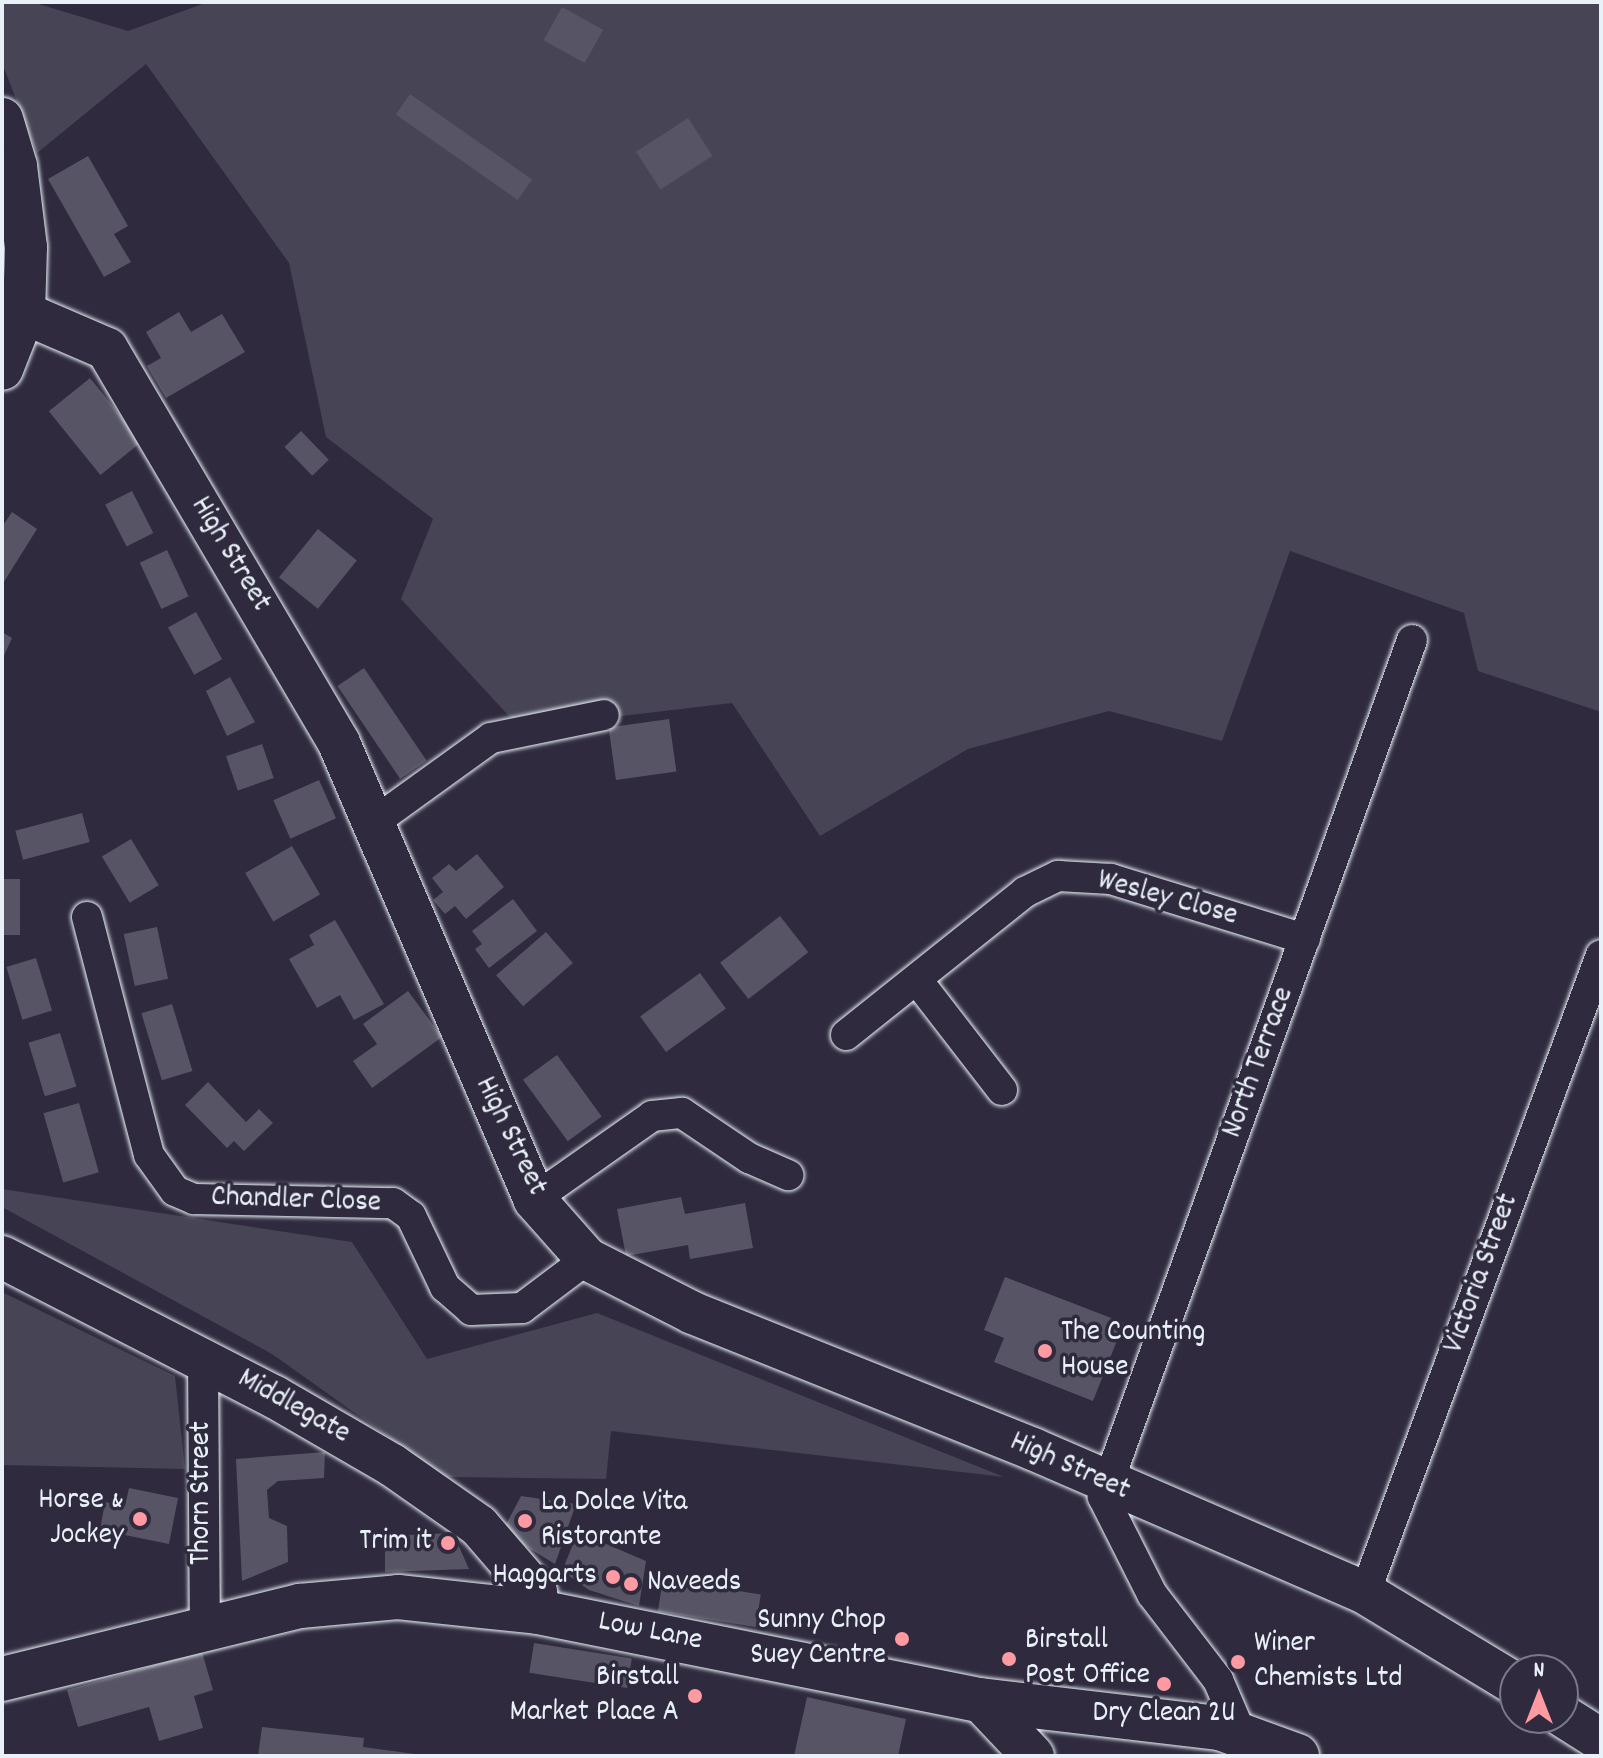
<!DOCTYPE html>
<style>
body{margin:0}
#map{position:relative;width:1603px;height:1758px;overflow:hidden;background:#2f2a3d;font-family:Dekko,sans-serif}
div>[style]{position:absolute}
.green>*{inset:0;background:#464455}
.building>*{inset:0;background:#575565;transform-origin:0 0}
.roads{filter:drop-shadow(0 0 2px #e8f1f8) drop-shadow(0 0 2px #e8f1f8)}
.street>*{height:30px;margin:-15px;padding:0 15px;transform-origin:15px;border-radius:15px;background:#2f2a3d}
.secondary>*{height:42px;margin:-21px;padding:0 21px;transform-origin:21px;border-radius:21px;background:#2f2a3d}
.primary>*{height:44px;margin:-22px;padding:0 22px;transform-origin:22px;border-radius:22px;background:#2f2a3d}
.dots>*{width:22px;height:22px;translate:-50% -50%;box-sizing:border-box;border:4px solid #2f2a3d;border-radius:50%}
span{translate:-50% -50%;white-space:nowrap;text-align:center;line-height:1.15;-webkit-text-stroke:7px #2f2a3d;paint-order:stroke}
.street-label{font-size:30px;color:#e8f1f8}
.poi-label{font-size:30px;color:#e8f1f8}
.left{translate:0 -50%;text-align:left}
.right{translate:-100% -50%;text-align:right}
.frame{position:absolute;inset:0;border:4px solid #e8f1f8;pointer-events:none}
.north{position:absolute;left:1499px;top:1654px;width:80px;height:80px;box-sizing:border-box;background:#2f2a3d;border:2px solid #797a88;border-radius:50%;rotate:0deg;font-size:22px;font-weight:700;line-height:32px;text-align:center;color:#e8f1f8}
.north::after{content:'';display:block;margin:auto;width:28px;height:36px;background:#ff9aa2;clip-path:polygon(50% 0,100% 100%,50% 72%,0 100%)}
</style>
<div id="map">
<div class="green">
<i style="clip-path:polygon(2px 2px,32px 2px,128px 31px,208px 2px,1601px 2px,1601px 712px,1478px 671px,1464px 613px,1290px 551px,1222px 741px,1109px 711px,968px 749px,820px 836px,732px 703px,520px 728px,401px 599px,433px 519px,326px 437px,289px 263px,146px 64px,37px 153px,2px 63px)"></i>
<i style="clip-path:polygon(2px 1189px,352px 1242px,427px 1359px,597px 1313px,1004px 1477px,611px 1431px,606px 1479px,445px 1477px,272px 1354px,2px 1207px)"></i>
<i style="clip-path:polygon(2px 1292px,175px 1376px,185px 1469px,2px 1465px)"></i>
</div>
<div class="building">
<i style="left:562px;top:7px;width:47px;height:38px;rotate:29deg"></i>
<i style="left:410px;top:94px;width:149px;height:25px;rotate:35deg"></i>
<i style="left:688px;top:118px;width:45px;height:62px;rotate:57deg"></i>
<i style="clip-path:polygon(88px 156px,128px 226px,114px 234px,131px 262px,104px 277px,48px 179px)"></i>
<i style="clip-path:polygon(179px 312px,191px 332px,222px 314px,245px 352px,166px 398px,147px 366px,161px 358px,146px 332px)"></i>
<i style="left:90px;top:378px;width:82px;height:53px;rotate:51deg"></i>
<i style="left:301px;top:431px;width:40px;height:23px;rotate:46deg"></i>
<i style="left:132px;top:491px;width:47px;height:30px;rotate:63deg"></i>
<i style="clip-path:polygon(12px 512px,37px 529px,2px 585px,2px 527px)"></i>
<i style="left:318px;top:529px;width:50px;height:62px;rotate:39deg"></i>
<i style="left:167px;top:550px;width:51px;height:30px;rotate:65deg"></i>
<i style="left:196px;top:612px;width:54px;height:32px;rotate:61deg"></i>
<i style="clip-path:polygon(2px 632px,12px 638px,2px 660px)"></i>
<i style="left:364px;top:668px;width:112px;height:32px;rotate:56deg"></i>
<i style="clip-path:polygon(230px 677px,255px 722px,227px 736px,206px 691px)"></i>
<i style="left:669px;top:719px;width:53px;height:61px;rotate:82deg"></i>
<i style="left:262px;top:744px;width:36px;height:38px;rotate:71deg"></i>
<i style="left:319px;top:780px;width:42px;height:50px;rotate:66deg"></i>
<i style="left:82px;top:813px;width:30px;height:69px;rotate:75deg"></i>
<i style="left:131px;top:839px;width:54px;height:34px;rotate:59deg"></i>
<i style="left:292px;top:846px;width:56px;height:54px;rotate:60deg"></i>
<i style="clip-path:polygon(477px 854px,504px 887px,466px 919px,455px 906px,445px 914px,433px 900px,443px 892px,432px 878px,449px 864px,456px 871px)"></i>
<i style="left:2px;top:879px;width:18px;height:56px"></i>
<i style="clip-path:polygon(513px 899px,537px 931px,489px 968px,475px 949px,482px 944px,472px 931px)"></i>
<i style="left:780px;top:916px;width:46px;height:76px;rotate:52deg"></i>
<i style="clip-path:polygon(335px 920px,384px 1004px,354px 1020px,340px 995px,317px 1008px,289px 959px,314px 945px,309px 935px)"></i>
<i style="left:157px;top:927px;width:53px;height:34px;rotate:78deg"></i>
<i style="left:546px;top:932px;width:41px;height:66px;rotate:49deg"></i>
<i style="left:36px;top:958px;width:55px;height:31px;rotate:73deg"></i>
<i style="left:700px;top:973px;width:44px;height:74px;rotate:54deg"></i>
<i style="clip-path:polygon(408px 991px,442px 1037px,372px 1088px,353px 1061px,377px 1044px,363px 1024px)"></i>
<i style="left:172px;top:1004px;width:70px;height:32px;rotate:73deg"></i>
<i style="left:60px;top:1033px;width:56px;height:33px;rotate:73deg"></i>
<i style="left:557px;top:1055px;width:76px;height:42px;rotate:54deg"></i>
<i style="clip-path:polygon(208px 1082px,246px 1122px,259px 1109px,273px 1123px,244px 1151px,234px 1141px,227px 1148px,185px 1105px)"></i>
<i style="left:79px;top:1103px;width:72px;height:37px;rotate:74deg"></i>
<i style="clip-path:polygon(681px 1197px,685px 1214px,745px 1203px,753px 1248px,690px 1259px,688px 1245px,626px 1256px,617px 1209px)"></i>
<i style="clip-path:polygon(1005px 1277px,1124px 1323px,1093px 1401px,994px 1362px,1004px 1338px,984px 1330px)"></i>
<i style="clip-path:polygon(325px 1452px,324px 1478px,278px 1481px,267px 1490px,269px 1518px,287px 1526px,288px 1562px,242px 1581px,236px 1459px)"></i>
<i style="clip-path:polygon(129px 1488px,178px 1498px,169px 1544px,100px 1530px,105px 1502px,125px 1506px)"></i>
<i style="clip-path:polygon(521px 1496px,576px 1504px,555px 1564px,502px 1532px)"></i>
<i style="clip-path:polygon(578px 1532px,646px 1561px,639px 1606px,589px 1590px,562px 1571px)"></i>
<i style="clip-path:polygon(453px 1533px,469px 1569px,385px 1572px,385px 1536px)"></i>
<i style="left:663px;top:1579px;width:99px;height:33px;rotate:9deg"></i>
<i style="left:534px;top:1643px;width:99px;height:30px;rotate:9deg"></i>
<i style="clip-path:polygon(202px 1652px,213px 1690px,194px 1696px,203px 1728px,159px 1741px,149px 1707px,78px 1727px,67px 1690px)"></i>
<i style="clip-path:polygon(807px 1697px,906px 1719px,898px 1756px,794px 1756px)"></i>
<i style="clip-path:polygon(262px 1727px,364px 1738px,363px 1747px,430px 1756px,258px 1756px)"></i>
</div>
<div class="roads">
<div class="street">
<i style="left:373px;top:823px;width:145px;rotate:-35.8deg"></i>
<i style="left:491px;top:738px;width:115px;rotate:-11.5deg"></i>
<i style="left:87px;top:917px;width:246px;rotate:75.4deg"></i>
<i style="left:149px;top:1155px;width:44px;rotate:54.2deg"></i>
<i style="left:175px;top:1191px;width:21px;rotate:23deg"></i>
<i style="left:194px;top:1199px;width:199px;rotate:1.2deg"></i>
<i style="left:393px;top:1203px;width:22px;rotate:36deg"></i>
<i style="left:411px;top:1216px;width:79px;rotate:64.4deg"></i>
<i style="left:445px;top:1287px;width:35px;rotate:41deg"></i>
<i style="left:471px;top:1310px;width:51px;rotate:-2.2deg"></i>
<i style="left:522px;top:1308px;width:81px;rotate:-37deg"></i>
<i style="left:917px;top:980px;width:139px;rotate:52.3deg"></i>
<i style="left:846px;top:1035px;width:229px;rotate:-38.6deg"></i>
<i style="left:1025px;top:892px;width:37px;rotate:-26deg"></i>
<i style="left:1058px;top:876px;width:53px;rotate:3.2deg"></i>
<i style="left:1111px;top:879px;width:203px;rotate:17.2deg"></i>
<i style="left:534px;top:1199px;width:144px;rotate:-35.1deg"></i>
<i style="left:652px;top:1116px;width:30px;rotate:-6deg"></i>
<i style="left:682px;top:1113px;width:81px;rotate:33.9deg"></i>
<i style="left:749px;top:1158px;width:43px;rotate:23.6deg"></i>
<i style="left:203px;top:1359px;width:268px;rotate:89.6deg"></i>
<i style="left:1365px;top:1593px;width:680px;rotate:-69.7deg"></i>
<i style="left:1242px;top:1736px;width:61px;rotate:-113.2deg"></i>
<i style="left:1218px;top:1680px;width:108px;rotate:-127.5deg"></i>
<i style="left:1152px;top:1594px;width:109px;rotate:-116.8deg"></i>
<i style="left:1103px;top:1497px;width:911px;rotate:-70.17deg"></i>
</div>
<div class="secondary">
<i style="left:2px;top:119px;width:49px;rotate:73.4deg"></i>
<i style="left:16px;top:166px;width:82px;rotate:83deg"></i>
<i style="left:26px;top:247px;width:66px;rotate:91.7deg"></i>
<i style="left:24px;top:313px;width:60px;rotate:111.4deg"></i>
<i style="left:24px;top:313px;width:90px;rotate:23.4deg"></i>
<i style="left:107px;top:349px;width:457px;rotate:59.5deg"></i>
<i style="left:339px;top:743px;width:496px;rotate:66.8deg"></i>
<i style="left:534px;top:1199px;width:80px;rotate:48.5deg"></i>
<i style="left:587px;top:1259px;width:119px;rotate:27deg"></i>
<i style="left:693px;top:1313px;width:366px;rotate:21.8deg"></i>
<i style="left:1033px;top:1449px;width:362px;rotate:23.4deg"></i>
<i style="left:1365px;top:1593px;width:175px;rotate:31.2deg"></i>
<i style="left:2px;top:1257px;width:305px;rotate:27.2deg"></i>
<i style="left:273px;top:1396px;width:138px;rotate:30.1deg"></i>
<i style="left:392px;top:1465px;width:106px;rotate:35deg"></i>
<i style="left:479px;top:1526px;width:87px;rotate:49.2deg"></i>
<i style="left:536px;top:1592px;width:20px;rotate:84deg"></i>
<i style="left:980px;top:1700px;width:77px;rotate:46.6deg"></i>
<i style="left:1563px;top:1716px;width:45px;rotate:32.3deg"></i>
</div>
<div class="primary">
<i style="left:2px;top:1679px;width:307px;rotate:-13.8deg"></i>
<i style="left:300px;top:1606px;width:98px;rotate:-5.2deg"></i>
<i style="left:398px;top:1597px;width:141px;rotate:6.1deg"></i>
<i style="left:538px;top:1612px;width:451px;rotate:11.3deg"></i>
<i style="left:980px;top:1700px;width:242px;rotate:6.7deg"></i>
<i style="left:1220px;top:1728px;width:82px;rotate:20deg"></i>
</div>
</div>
<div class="dots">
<i style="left:1045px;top:1351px;background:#ff9aa2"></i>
<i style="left:140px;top:1519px;background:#ff9aa2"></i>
<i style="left:525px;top:1521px;background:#ff9aa2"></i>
<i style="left:448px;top:1543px;background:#ff9aa2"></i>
<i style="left:613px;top:1577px;background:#ff9aa2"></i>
<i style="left:631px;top:1584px;background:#ff9aa2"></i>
<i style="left:902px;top:1639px;background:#ff9aa2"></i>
<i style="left:1009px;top:1659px;background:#ff9aa2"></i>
<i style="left:1238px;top:1662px;background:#ff9aa2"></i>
<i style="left:1164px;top:1684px;background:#ff9aa2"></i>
<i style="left:695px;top:1696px;background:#ff9aa2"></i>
</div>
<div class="street-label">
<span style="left:229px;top:555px;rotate:59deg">High Street</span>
<span style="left:1167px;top:900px;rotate:15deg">Wesley Close</span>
<span style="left:1260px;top:1063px;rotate:-70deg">North Terrace</span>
<span style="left:509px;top:1137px;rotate:64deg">High Street</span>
<span style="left:296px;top:1202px;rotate:2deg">Chandler Close</span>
<span style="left:1483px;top:1274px;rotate:-70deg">Victoria Street</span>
<span style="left:293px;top:1408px;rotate:29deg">Middlegate</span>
<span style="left:1069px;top:1468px;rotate:24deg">High Street</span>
<span style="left:203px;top:1493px;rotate:-90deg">Thorn Street</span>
<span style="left:650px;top:1633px;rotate:11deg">Low Lane</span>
</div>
<div class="poi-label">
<span class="left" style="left:1061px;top:1351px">The Counting<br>House</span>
<span class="right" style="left:124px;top:1519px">Horse &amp;<br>Jockey</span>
<span class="left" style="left:541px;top:1521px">La Dolce Vita<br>Ristorante</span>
<span class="right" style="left:432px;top:1543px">Trim it</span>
<span class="right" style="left:597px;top:1577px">Haggarts</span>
<span class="left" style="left:647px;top:1584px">Naveeds</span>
<span class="right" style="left:886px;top:1639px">Sunny Chop<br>Suey Centre</span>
<span class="left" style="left:1025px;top:1659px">Birstall<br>Post Office</span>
<span class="left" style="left:1254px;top:1662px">Winer<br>Chemists Ltd</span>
<span class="right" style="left:679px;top:1696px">Birstall<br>Market Place A</span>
<span style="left:1164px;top:1715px">Dry Clean 2U</span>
</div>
<div class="frame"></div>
<div class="north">N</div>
</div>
